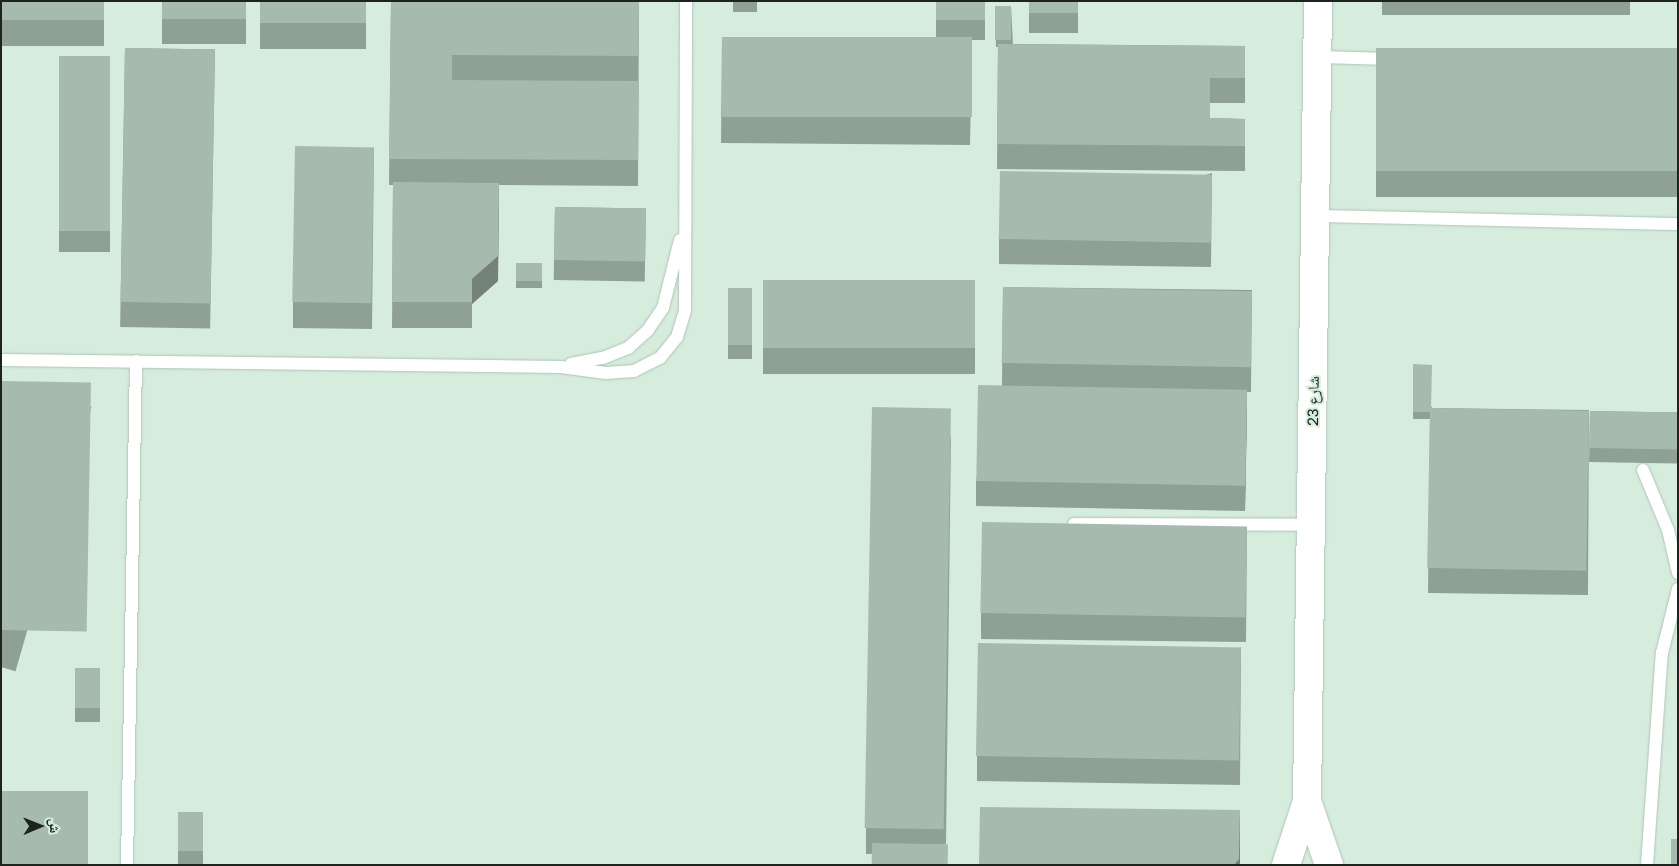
<!DOCTYPE html>
<meta charset="utf-8">
<style>
body{margin:0}
#map{position:relative;width:1679px;height:866px;overflow:hidden;background:#d6ecdd;font-family:"Golos Text","Noto Naskh Arabic",sans-serif}
div>[style]{position:absolute}
.roads{filter:drop-shadow(0 0 1px #afc4b6) drop-shadow(0 0 1px #afc4b6)}
.service>*{height:12px;margin:-6px;padding:0 6px;transform-origin:6px;border-radius:6px;background:#fff}
.tertiary>*{height:28px;margin:-14px;padding:0 14px;transform-origin:14px;border-radius:14px;background:#fff}
.wall>*{inset:0;background:#8fa095;transform-origin:0 0}
.shaded-wall>*{inset:0;background:#748279}
.building>*{inset:0;background:#a6baad;transform-origin:0 0}
span{translate:-50% -50%;white-space:nowrap;text-align:center;line-height:1.15;-webkit-text-stroke:4px #d6ecdd;paint-order:stroke}
.street-label{font-size:15px;color:#1c241f}
.frame{position:absolute;inset:0;border:2px solid #1c241f;pointer-events:none}
.north{position:absolute;left:15px;top:801px;width:50px;height:50px;-webkit-text-stroke:4px #d6ecdd;paint-order:stroke;rotate:89deg;font-size:14px;font-weight:700;line-height:20px;text-align:center;color:#1c241f}
.north::after{content:'';display:block;margin:auto;width:18px;height:22px;background:#1c241f;clip-path:polygon(50% 0,100% 100%,50% 72%,0 100%)}
</style>
<div id="map">
<div class="roads">
<div class="service">
<i style="left:1317px;top:57px;width:76px;rotate:1.5deg"></i>
<i style="left:1315px;top:216px;width:363px;rotate:1.3deg"></i>
<i style="left:1px;top:360px;width:560px;rotate:0.72deg"></i>
<i style="left:561px;top:367px;width:45px;rotate:7.6deg"></i>
<i style="left:606px;top:373px;width:28px;rotate:-4deg"></i>
<i style="left:634px;top:371px;width:29px;rotate:-27deg"></i>
<i style="left:660px;top:358px;width:27px;rotate:-51deg"></i>
<i style="left:677px;top:337px;width:28px;rotate:-73deg"></i>
<i style="left:685px;top:310px;width:309px;rotate:-89.8deg"></i>
<i style="left:571px;top:364px;width:33px;rotate:-11deg"></i>
<i style="left:603px;top:358px;width:27px;rotate:-22deg"></i>
<i style="left:628px;top:348px;width:27px;rotate:-42deg"></i>
<i style="left:648px;top:330px;width:27px;rotate:-56deg"></i>
<i style="left:663px;top:308px;width:70px;rotate:-76deg"></i>
<i style="left:1643px;top:470px;width:65px;rotate:67.4deg"></i>
<i style="left:1668px;top:530px;width:44px;rotate:76.9deg"></i>
<i style="left:1074px;top:524px;width:237px;rotate:0.2deg"></i>
<i style="left:127px;top:865px;width:504px;rotate:-88.98deg"></i>
<i style="left:1647px;top:865px;width:213px;rotate:-86deg"></i>
<i style="left:1662px;top:653px;width:66px;rotate:-76deg"></i>
</div>
<div class="tertiary">
<i style="left:1307px;top:801px;width:68px;rotate:71deg"></i>
<i style="left:1286px;top:865px;width:67px;rotate:-71.8deg"></i>
<i style="left:1307px;top:801px;width:800px;rotate:-89.21deg"></i>
</div>
</div>
<div class="wall">
<i style="left:1px;top:1px;width:103px;height:45px"></i>
<i style="left:162px;top:1px;width:84px;height:43px"></i>
<i style="left:260px;top:1px;width:106px;height:48px"></i>
<i style="clip-path:polygon(391px 1px,639px 1px,638px 186px,499px 185px,498px 281px,472px 304px,472px 328px,392px 328px,393px 185px,389px 185px)"></i>
<i style="left:733px;top:1px;width:24px;height:11px"></i>
<i style="clip-path:polygon(936px 1px,985px 1px,985px 40px,972px 40px,970px 145px,721px 143px,722px 37px,936px 39px)"></i>
<i style="left:1029px;top:1px;width:49px;height:32px"></i>
<i style="left:1382px;top:1px;width:248px;height:14px"></i>
<i style="clip-path:polygon(995px 6px,1011px 6px,1013px 44px,1245px 46px,1245px 103px,1210px 103px,1210px 118px,1245px 119px,1245px 171px,997px 169px,998px 47px,996px 47px)"></i>
<i style="left:125px;top:48px;width:90px;height:279px;rotate:1deg"></i>
<i style="left:1376px;top:48px;width:302px;height:149px"></i>
<i style="left:59px;top:56px;width:51px;height:196px"></i>
<i style="clip-path:polygon(374px 147px,372px 329px,293px 328px,293px 302px)"></i>
<i style="clip-path:polygon(1212px 173px,1211px 267px,999px 264px,999px 239px)"></i>
<i style="left:555px;top:207px;width:91px;height:73px;rotate:1deg"></i>
<i style="left:516px;top:263px;width:26px;height:25px"></i>
<i style="left:975px;top:280px;width:94px;height:212px;rotate:90deg"></i>
<i style="clip-path:polygon(1003px 287px,1252px 290px,1251px 392px,1247px 392px,1245px 511px,976px 506px,976px 481px,1002px 385px)"></i>
<i style="left:728px;top:288px;width:24px;height:71px"></i>
<i style="clip-path:polygon(1413px 364px,1432px 408px,1589px 410px,1588px 595px,1428px 593px,1430px 419px,1413px 419px)"></i>
<i style="left:1px;top:381px;width:94px;height:275px;rotate:16deg"></i>
<i style="left:1590px;top:411px;width:88px;height:51px;rotate:1deg"></i>
<i style="clip-path:polygon(951px 434px,946px 844px,872px 854px,866px 854px,866px 828px)"></i>
<i style="clip-path:polygon(1247px 527px,1246px 642px,981px 639px,981px 613px)"></i>
<i style="clip-path:polygon(1241px 647px,1240px 785px,977px 781px,977px 756px)"></i>
<i style="left:75px;top:668px;width:25px;height:54px"></i>
<i style="left:178px;top:812px;width:25px;height:53px"></i>
</div>
<div class="shaded-wall">
<i style="clip-path:polygon(499px 183px,498px 281px,472px 304px,472px 279px)"></i>
<i style="clip-path:polygon(1247px 389px,1247px 414px,1245px 511px,1245px 485px)"></i>
<i style="clip-path:polygon(1240px 810px,1240px 865px,1234px 865px)"></i>
</div>
<div class="building">
<i style="left:1px;top:1px;width:103px;height:19px"></i>
<i style="left:162px;top:1px;width:84px;height:18px"></i>
<i style="left:260px;top:1px;width:106px;height:22px"></i>
<i style="clip-path:polygon(391px 1px,639px 1px,638px 56px,452px 55px,452px 80px,639px 81px,638px 160px,389px 159px)"></i>
<i style="left:936px;top:1px;width:49px;height:19px"></i>
<i style="left:1029px;top:1px;width:49px;height:12px"></i>
<i style="left:995px;top:6px;width:16px;height:34px"></i>
<i style="left:722px;top:37px;width:250px;height:80px"></i>
<i style="clip-path:polygon(998px 44px,1245px 46px,1245px 78px,1210px 78px,1210px 118px,1245px 119px,1245px 146px,997px 144px)"></i>
<i style="left:125px;top:48px;width:90px;height:254px;rotate:1deg"></i>
<i style="left:1376px;top:48px;width:302px;height:123px"></i>
<i style="left:59px;top:56px;width:51px;height:175px"></i>
<i style="left:295px;top:146px;width:79px;height:156px;rotate:1deg"></i>
<i style="left:1000px;top:171px;width:212px;height:68px;rotate:1deg"></i>
<i style="clip-path:polygon(393px 182px,499px 183px,498px 256px,472px 279px,472px 302px,392px 302px)"></i>
<i style="left:555px;top:207px;width:91px;height:53px;rotate:1deg"></i>
<i style="left:516px;top:263px;width:26px;height:18px"></i>
<i style="left:975px;top:280px;width:68px;height:212px;rotate:90deg"></i>
<i style="left:1003px;top:287px;width:249px;height:76px;rotate:1deg"></i>
<i style="left:728px;top:288px;width:24px;height:57px"></i>
<i style="clip-path:polygon(1413px 364px,1432px 365px,1431px 408px,1430px 408px,1430px 412px,1413px 412px)"></i>
<i style="left:1px;top:381px;width:90px;height:249px;rotate:1deg"></i>
<i style="left:978px;top:385px;width:269px;height:96px;rotate:1deg"></i>
<i style="left:872px;top:407px;width:79px;height:421px;rotate:1deg"></i>
<i style="left:1430px;top:408px;width:159px;height:160px;rotate:1deg"></i>
<i style="left:1590px;top:411px;width:88px;height:37px;rotate:1deg"></i>
<i style="left:982px;top:522px;width:265px;height:91px;rotate:1deg"></i>
<i style="left:978px;top:643px;width:263px;height:113px;rotate:1deg"></i>
<i style="left:75px;top:668px;width:25px;height:40px"></i>
<i style="left:1px;top:791px;width:87px;height:74px"></i>
<i style="clip-path:polygon(980px 807px,1240px 810px,1239px 859px,1234px 865px,979px 865px)"></i>
<i style="left:178px;top:812px;width:25px;height:39px"></i>
<i style="left:1671px;top:839px;width:7px;height:26px"></i>
<i style="left:872px;top:843px;width:76px;height:22px;rotate:1deg"></i>
</div>
<div class="street-label">
<span style="left:1313px;top:401px;rotate:-89deg">شارع 23</span>
</div>
<div class="frame"></div>
<div class="north">ش</div>
</div>
